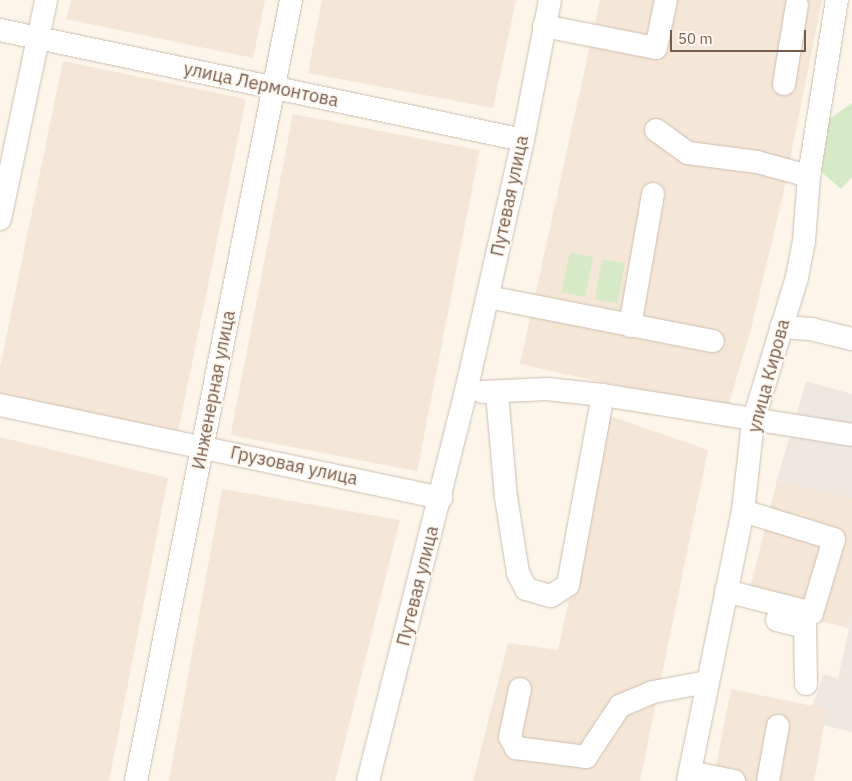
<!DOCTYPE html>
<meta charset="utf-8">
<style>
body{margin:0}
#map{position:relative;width:852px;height:781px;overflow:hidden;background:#fcf5ea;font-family:"IBM Plex Sans",sans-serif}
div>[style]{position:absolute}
.residential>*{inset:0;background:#f4e7d8;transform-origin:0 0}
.industrial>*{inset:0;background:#eee8e3}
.green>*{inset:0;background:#d7eac8;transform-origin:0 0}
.roads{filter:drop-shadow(0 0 1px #cebdaf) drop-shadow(0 0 1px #cebdaf)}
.minor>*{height:22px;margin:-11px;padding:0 11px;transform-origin:11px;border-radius:11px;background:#fff}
span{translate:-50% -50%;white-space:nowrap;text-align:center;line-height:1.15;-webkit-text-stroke:4px #fff9f1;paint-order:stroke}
.street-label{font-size:18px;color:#775b4d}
.scale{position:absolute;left:670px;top:30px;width:136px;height:22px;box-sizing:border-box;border:2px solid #775b4d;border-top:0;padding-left:6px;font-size:15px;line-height:18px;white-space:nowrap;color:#775b4d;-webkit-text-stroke:4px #fff9f1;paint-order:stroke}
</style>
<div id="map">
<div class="residential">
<i style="clip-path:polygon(71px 0,265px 0,253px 58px,66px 19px)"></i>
<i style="clip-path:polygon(322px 0,516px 0,493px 108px,308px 73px)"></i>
<i style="clip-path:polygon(600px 0,822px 0,783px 195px,751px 329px,727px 410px,520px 364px)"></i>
<i style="clip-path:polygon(63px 61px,246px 99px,178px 432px,0 395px,0 367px)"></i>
<i style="left:293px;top:114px;width:190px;height:327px;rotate:11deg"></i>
<i style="clip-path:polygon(610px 416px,708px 450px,640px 781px,473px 781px,508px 643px,558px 650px)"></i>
<i style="clip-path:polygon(0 437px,168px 478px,109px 781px,0 781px)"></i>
<i style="clip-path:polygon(777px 480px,852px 498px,852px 615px,849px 628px,746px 605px)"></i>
<i style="clip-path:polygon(222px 489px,400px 520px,335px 781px,169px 781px)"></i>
<i style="clip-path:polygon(731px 689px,827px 709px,814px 781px,713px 781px)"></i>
</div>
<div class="industrial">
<i style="clip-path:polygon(806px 381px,852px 394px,852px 498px,777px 480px)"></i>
<i style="clip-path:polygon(852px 615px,852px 732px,823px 725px,827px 709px,812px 706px,824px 674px,838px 679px)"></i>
</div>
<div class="green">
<i style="clip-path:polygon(852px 103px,852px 177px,841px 189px,819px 170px,825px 122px)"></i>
<i style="left:570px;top:252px;width:24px;height:41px;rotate:12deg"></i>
<i style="left:602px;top:259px;width:23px;height:41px;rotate:10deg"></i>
</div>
<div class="roads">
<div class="minor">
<i style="left:544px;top:26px;width:114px;rotate:11.1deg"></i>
<i style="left:656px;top:48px;width:49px;rotate:-78.2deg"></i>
<i style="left:0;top:30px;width:534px;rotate:11.88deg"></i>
<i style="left:784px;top:84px;width:80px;rotate:-80.7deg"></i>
<i style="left:656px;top:130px;width:39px;rotate:36deg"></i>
<i style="left:688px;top:153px;width:70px;rotate:7.4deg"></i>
<i style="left:757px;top:162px;width:54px;rotate:15.1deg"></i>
<i style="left:0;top:219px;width:224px;rotate:-78.1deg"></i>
<i style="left:488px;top:297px;width:229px;rotate:11.1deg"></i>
<i style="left:630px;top:326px;width:134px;rotate:-80.1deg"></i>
<i style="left:781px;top:327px;width:30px;rotate:4deg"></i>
<i style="left:811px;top:329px;width:42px;rotate:13.7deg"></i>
<i style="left:482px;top:392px;width:65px;rotate:-2.6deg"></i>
<i style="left:547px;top:389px;width:56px;rotate:6.1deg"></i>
<i style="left:603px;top:395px;width:252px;rotate:9.1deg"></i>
<i style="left:497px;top:393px;width:104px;rotate:85.1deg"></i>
<i style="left:506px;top:497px;width:77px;rotate:81deg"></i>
<i style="left:518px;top:573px;width:18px;rotate:63deg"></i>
<i style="left:526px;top:589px;width:26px;rotate:16deg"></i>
<i style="left:551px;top:596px;width:20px;rotate:-33deg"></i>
<i style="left:568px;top:585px;width:193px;rotate:-79.6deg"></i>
<i style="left:0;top:405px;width:451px;rotate:11.9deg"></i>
<i style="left:726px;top:591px;width:89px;rotate:14.3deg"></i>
<i style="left:812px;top:613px;width:77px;rotate:-73.4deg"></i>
<i style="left:834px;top:539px;width:95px;rotate:-162.9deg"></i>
<i style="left:777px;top:620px;width:29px;rotate:14deg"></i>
<i style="left:805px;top:627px;width:57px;rotate:89deg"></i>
<i style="left:520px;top:689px;width:49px;rotate:101.8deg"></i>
<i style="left:510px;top:737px;width:13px;rotate:61deg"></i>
<i style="left:516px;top:748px;width:71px;rotate:7.3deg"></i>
<i style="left:586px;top:757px;width:61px;rotate:-56.3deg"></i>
<i style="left:620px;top:706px;width:36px;rotate:-23deg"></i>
<i style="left:653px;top:692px;width:55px;rotate:-10.5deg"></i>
<i style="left:690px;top:772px;width:45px;rotate:11.6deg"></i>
<i style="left:136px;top:781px;width:796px;rotate:-78.77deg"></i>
<i style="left:368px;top:781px;width:402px;rotate:-75.9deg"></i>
<i style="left:466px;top:391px;width:257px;rotate:-77.2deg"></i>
<i style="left:523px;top:140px;width:143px;rotate:-79.1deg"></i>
<i style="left:688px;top:781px;width:276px;rotate:-78.5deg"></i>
<i style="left:743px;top:511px;width:90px;rotate:-83.6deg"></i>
<i style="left:753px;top:422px;width:152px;rotate:-73.1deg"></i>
<i style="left:797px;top:277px;width:37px;rotate:-79deg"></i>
<i style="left:804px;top:241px;width:65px;rotate:-85.6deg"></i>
<i style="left:809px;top:176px;width:178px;rotate:-81deg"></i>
<i style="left:768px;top:781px;width:56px;rotate:-79.7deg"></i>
</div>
</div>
<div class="street-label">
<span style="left:261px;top:85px;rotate:12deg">улица Лермонтова</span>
<span style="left:510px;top:196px;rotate:-78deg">Путевая улица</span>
<span style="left:769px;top:376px;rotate:-75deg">улица Кирова</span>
<span style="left:214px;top:390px;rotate:-79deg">Инженерная улица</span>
<span style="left:294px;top:466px;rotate:12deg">Грузовая улица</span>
<span style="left:418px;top:586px;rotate:-76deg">Путевая улица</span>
</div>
<div class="scale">50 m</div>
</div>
